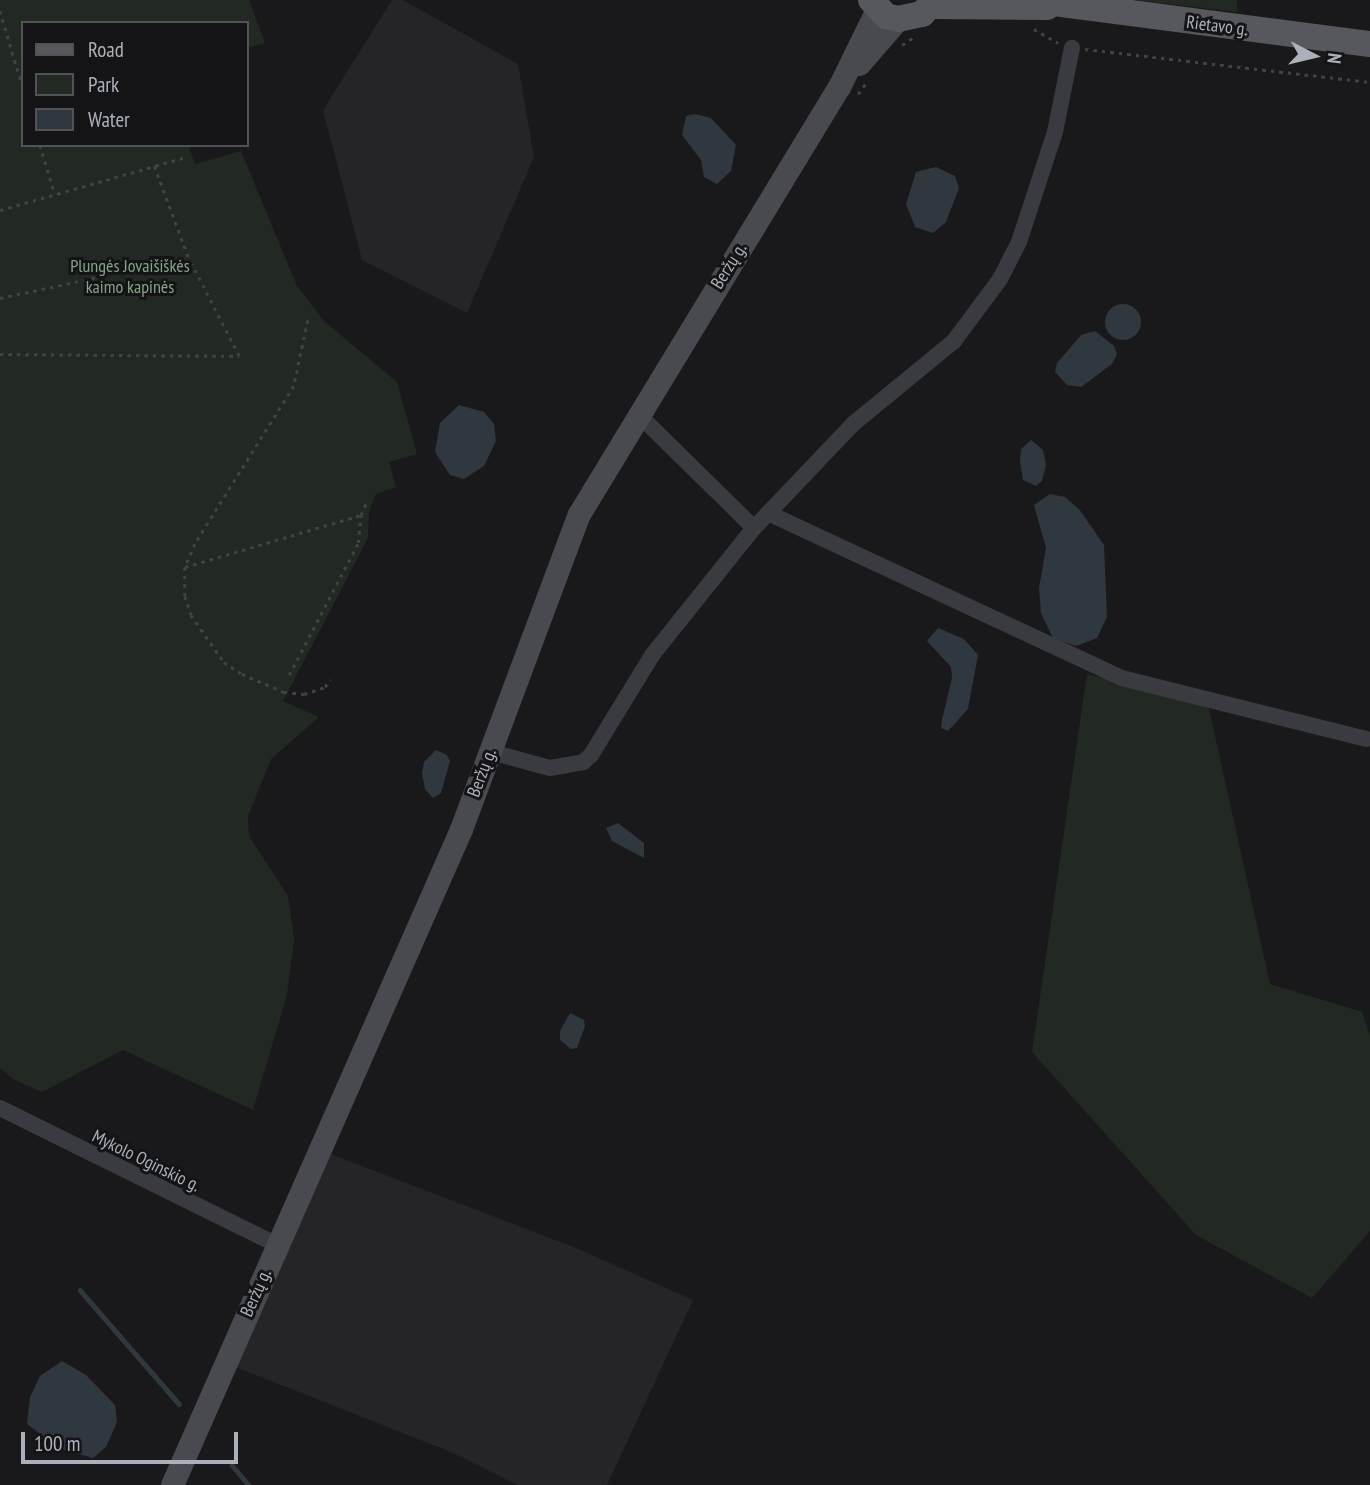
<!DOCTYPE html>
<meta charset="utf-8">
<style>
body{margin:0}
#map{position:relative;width:1370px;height:1485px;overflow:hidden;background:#19191b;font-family:"PT Sans Narrow",sans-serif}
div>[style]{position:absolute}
.built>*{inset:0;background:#252528}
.green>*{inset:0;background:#212922}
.water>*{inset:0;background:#2f383e}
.round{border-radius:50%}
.stream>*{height:4.5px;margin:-2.25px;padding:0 2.25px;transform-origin:2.25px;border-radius:2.25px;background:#2f383e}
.path>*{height:2.5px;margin-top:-1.25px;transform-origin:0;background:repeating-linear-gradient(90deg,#404247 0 3.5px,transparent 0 8.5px)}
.street>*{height:16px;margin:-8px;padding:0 8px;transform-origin:8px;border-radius:8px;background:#3a3b40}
.secondary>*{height:23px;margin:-11.5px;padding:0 11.5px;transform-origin:11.5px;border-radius:11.5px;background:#484a4f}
.primary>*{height:26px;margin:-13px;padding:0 13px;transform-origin:13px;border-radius:13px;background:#56585e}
span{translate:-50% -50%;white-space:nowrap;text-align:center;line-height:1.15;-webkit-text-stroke:6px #141416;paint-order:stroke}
.street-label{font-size:18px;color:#acb0ba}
.park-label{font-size:18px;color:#84a485}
.legend{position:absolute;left:21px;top:21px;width:228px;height:126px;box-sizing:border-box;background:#141416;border:2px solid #515258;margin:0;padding:9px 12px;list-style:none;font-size:21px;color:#acb0ba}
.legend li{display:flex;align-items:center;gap:14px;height:35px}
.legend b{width:35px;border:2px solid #515258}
.north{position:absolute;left:1279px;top:21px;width:70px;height:70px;-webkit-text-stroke:5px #141416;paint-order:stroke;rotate:97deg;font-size:19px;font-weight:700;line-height:28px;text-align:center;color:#acb0ba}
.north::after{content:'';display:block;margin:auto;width:24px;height:32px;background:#acb0ba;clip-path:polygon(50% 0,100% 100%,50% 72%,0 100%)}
.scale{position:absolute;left:21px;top:1432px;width:217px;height:32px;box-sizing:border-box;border:4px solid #acb0ba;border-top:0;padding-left:9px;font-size:21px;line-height:24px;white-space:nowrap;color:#acb0ba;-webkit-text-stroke:5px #141416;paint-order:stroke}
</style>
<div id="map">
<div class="built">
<i style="clip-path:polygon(392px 0,403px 0,518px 64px,534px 157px,467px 313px,362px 260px,323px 110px)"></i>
<i style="clip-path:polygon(328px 1153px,576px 1248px,693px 1300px,607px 1485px,517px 1485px,451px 1452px,233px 1366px)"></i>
</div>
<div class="green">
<i style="clip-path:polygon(0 0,249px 0,265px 43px,247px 48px,247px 23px,23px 23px,23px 145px,188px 145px,195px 164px,241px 151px,297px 286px,324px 321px,397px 382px,417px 454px,389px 462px,396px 487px,376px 494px,369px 511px,368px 538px,283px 701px,319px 717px,271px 759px,248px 816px,249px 836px,288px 896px,294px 939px,287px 995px,253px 1110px,123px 1050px,42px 1092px,13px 1079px,0 1068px)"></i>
<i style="clip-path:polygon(1134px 0,1237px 0,1237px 12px)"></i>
<i style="clip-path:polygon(1087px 674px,1208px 704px,1270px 984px,1362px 1012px,1370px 1036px,1370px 1231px,1312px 1298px,1196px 1235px,1032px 1052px)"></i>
</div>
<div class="water">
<i style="clip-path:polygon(695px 114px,711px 118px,736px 145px,731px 171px,717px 184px,704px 177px,701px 160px,682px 135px,686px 116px)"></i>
<i style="clip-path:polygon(936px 167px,955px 176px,959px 188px,946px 222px,933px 233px,915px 227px,906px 204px,916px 172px)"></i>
<i class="round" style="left:1105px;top:304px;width:36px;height:36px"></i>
<i style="clip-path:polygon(1095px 331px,1114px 346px,1117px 354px,1112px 364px,1081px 387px,1067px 385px,1055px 372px,1057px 363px,1081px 335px)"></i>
<i style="clip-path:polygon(459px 405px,484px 412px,494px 424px,496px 441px,484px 466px,464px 479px,450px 475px,435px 452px,440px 423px)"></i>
<i style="clip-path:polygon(1031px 440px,1043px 450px,1046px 465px,1042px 481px,1036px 486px,1023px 480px,1020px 461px,1021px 449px)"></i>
<i style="clip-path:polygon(1050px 494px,1065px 497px,1079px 509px,1104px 545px,1107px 617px,1097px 638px,1076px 646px,1053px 638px,1041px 613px,1039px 588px,1046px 548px,1034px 505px)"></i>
<i style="clip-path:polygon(938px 628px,964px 639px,978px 655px,968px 709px,948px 731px,941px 728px,942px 720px,952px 678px,951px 667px,927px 641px)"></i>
<i style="clip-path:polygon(436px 750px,447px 755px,450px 761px,441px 793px,433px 798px,425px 789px,422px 773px,424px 762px)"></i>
<i style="clip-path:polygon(618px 823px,644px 843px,644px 858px,612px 841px,606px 828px)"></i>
<i style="clip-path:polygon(570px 1013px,584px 1020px,585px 1026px,577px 1048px,571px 1049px,560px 1040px,560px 1031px)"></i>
<i style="clip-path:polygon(62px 1361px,86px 1375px,115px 1405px,117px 1422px,106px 1447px,93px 1458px,61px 1449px,27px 1424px,30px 1397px,40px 1376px)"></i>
</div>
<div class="stream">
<i style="left:80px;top:1290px;width:151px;rotate:49deg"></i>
<i style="left:232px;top:1465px;width:26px;rotate:50deg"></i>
</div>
<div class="path">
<i style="left:0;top:11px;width:79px;rotate:73.2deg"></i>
<i style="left:1034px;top:29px;width:28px;rotate:30deg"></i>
<i style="left:902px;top:45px;width:14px;rotate:-34deg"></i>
<i style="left:1085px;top:49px;width:287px;rotate:6.6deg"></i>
<i style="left:858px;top:94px;width:17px;rotate:-54deg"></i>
<i style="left:40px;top:145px;width:51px;rotate:73deg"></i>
<i style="left:0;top:210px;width:190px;rotate:-15.9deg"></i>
<i style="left:0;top:298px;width:109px;rotate:-12.1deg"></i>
<i style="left:308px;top:320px;width:67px;rotate:102deg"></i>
<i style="left:294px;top:386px;width:186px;rotate:122.1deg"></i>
<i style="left:195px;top:544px;width:25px;rotate:113deg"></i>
<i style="left:185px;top:567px;width:29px;rotate:90deg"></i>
<i style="left:185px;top:596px;width:20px;rotate:72deg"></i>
<i style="left:191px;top:615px;width:57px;rotate:54.9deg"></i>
<i style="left:224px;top:662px;width:22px;rotate:34deg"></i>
<i style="left:242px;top:674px;width:46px;rotate:23.2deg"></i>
<i style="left:284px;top:692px;width:20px;rotate:6deg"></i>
<i style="left:304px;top:694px;width:22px;rotate:-18deg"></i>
<i style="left:325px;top:687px;width:9px;rotate:-58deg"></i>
<i style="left:0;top:354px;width:239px;rotate:0.5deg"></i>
<i style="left:239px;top:356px;width:111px;rotate:-117.3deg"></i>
<i style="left:188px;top:257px;width:97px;rotate:-110.5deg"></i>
<i style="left:185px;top:567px;width:184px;rotate:-16.5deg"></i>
<i style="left:361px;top:515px;width:15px;rotate:-67deg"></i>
<i style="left:289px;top:675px;width:149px;rotate:-62.4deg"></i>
<i style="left:358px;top:543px;width:28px;rotate:-84deg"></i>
</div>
<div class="street">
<i style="left:637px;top:413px;width:164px;rotate:44.5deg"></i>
<i style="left:768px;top:513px;width:391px;rotate:25deg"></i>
<i style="left:1122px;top:678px;width:252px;rotate:14deg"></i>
<i style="left:491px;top:752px;width:61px;rotate:15.2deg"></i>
<i style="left:550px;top:768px;width:34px;rotate:-10deg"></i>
<i style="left:583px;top:762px;width:11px;rotate:-41deg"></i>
<i style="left:591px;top:755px;width:119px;rotate:-58.5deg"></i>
<i style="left:653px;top:654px;width:161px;rotate:-51.3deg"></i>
<i style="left:754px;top:528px;width:144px;rotate:-46.4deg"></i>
<i style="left:853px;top:424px;width:131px;rotate:-39.4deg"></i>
<i style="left:954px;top:341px;width:77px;rotate:-53.4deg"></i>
<i style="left:1000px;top:279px;width:42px;rotate:-62.8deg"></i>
<i style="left:1019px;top:242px;width:116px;rotate:-71.9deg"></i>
<i style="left:1055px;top:132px;width:86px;rotate:-78.6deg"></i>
<i style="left:0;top:1108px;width:309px;rotate:26.3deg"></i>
</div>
<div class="secondary">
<i style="left:859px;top:64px;width:60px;rotate:-49.1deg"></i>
<i style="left:172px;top:1485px;width:717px;rotate:-66.22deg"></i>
<i style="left:461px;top:829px;width:336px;rotate:-69.5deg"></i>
<i style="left:579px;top:514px;width:500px;rotate:-58.7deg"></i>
<i style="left:839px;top:87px;width:87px;rotate:-64deg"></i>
</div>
<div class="primary">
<i style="left:871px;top:0;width:22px;rotate:47deg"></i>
<i style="left:886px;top:16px;width:12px;rotate:14deg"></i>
<i style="left:898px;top:19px;width:25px;rotate:-12deg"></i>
<i style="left:922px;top:14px;width:18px;rotate:-49deg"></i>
<i style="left:1031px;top:0;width:342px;rotate:7.4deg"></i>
<i style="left:931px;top:6px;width:116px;rotate:0.5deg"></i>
</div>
<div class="street-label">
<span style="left:1217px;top:26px;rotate:7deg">Rietavo g.</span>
<span style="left:729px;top:266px;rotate:-58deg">Beržų g.</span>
<span style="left:482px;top:773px;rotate:-69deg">Beržų g.</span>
<span style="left:146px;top:1161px;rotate:26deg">Mykolo Oginskio g.</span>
<span style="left:256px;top:1293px;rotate:-66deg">Beržų g.</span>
</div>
<div class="park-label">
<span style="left:130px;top:277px">Plungės Jovaišiškės<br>kaimo kapinės</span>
</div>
<ul class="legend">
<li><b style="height:9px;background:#56585e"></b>Road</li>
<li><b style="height:19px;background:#212922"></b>Park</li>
<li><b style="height:19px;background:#2f383e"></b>Water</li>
</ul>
<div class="north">N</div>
<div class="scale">100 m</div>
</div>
